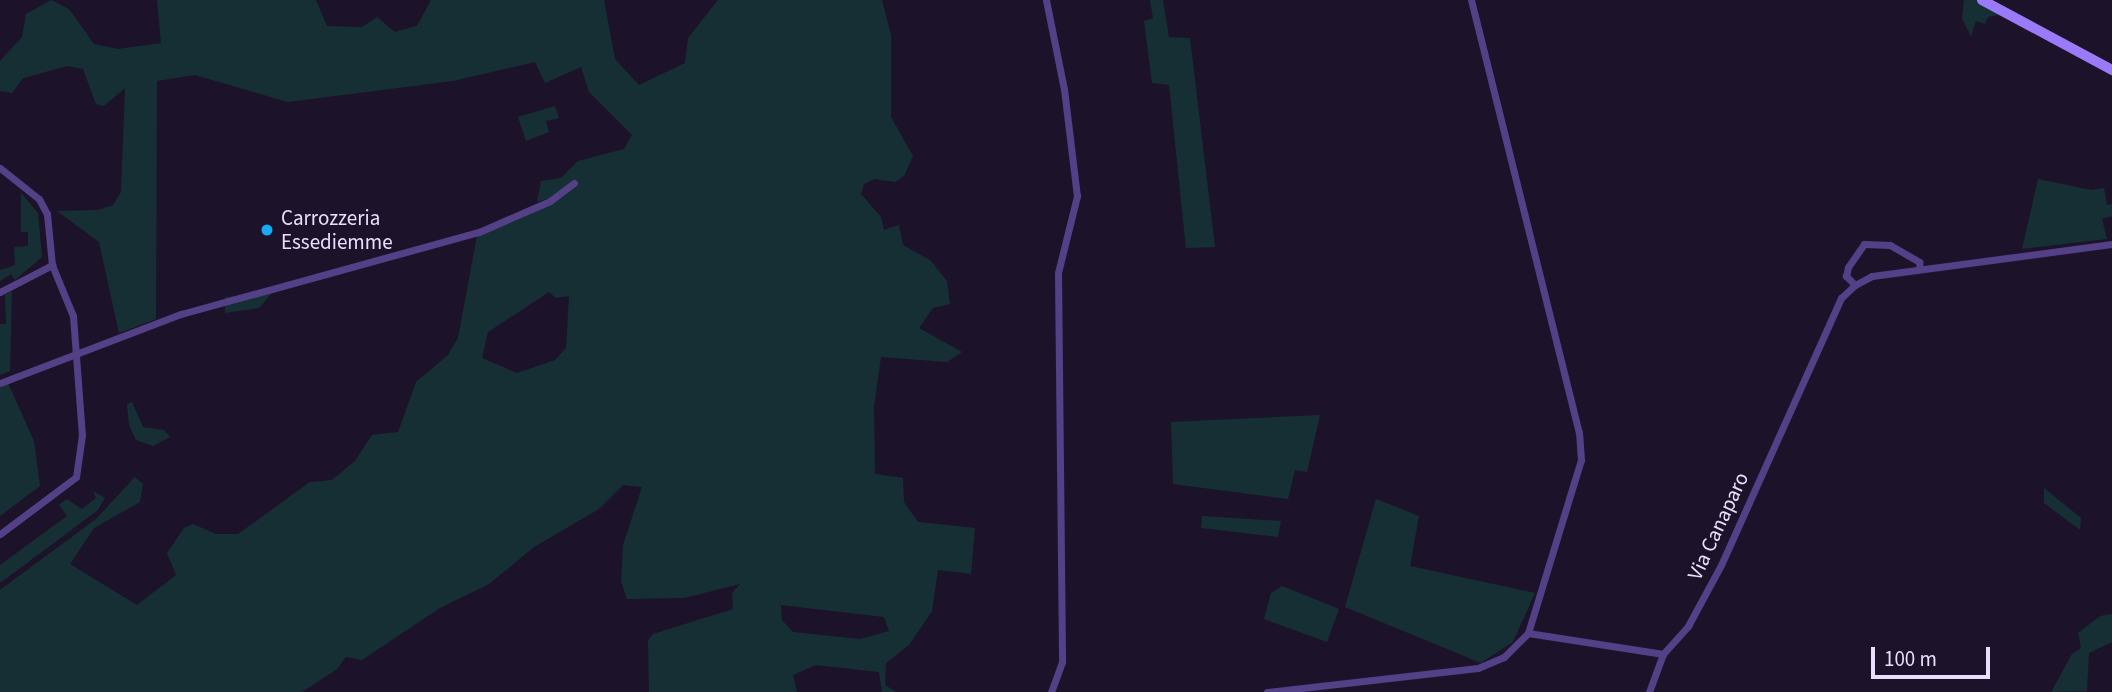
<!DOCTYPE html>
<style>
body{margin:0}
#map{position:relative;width:2112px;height:692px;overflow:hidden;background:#1c132b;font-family:"Source Sans 3",sans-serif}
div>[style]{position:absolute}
.green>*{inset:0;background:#162f35}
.street>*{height:7px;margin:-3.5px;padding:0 3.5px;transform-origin:3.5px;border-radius:3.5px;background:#534087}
.secondary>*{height:10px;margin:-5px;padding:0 5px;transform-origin:5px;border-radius:5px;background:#9a7af8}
.dots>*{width:19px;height:19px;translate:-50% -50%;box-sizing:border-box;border:4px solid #1c132b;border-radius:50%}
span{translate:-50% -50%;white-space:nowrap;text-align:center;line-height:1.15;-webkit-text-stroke:5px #1c132b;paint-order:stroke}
.poi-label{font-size:21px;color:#e9defd}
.left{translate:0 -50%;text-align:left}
.street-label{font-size:21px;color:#e9defd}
.scale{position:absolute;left:1871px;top:647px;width:119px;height:32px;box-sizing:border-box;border:4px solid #e9defd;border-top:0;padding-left:9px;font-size:21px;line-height:24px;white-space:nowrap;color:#e9defd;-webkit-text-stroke:5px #1c132b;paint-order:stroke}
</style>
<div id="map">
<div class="green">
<i style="clip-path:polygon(evenodd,51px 0,69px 9px,94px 44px,118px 49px,161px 43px,157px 0,316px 0,327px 26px,362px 27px,377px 17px,395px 32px,417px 26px,431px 0,604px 0,615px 59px,639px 85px,685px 63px,688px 38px,718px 0,882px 0,891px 35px,891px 117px,913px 156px,904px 176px,895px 182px,874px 179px,864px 184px,861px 194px,881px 217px,884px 230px,899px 225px,903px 245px,930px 260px,947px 281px,950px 304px,933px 308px,919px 328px,962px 352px,947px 362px,881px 357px,874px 406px,875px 474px,903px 478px,904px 502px,918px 522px,975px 528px,971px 574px,938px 570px,932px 611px,909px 645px,886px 663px,885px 685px,896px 692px,882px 692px,879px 672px,816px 665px,793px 675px,797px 692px,649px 692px,648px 640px,653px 634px,733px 609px,732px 593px,740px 584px,684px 598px,627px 599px,621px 581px,623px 545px,642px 487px,623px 485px,599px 509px,534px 547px,489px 584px,440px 608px,362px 660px,346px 657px,337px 669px,302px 692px,0 692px,0 590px,96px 519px,135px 477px,143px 484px,140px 502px,94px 528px,70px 564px,137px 605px,176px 575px,167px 553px,184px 528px,193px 524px,216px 534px,238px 534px,310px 482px,332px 480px,355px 461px,372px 435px,398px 432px,416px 382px,448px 355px,458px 338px,477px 236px,552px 197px,537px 202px,541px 181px,561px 178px,578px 161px,624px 149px,632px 135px,589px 92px,581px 67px,545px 83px,535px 62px,453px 81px,288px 102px,195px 75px,157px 81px,156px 319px,119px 333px,99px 242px,57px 211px,98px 210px,113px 205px,121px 192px,125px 88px,104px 106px,96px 104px,83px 69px,68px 66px,23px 78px,12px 93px,0 91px,0 61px,22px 37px,26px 14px,51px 0,549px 292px,556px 298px,569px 296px,566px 348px,555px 360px,517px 373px,482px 358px,488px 332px,549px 292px,51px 0,781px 605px,884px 617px,889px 631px,860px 639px,793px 632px,782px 620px,781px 605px)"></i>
<i style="clip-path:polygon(1150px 0,1163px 0,1169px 37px,1190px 38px,1215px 247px,1186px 248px,1169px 85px,1152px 83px,1144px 21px,1153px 18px)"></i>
<i style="clip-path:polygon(1964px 0,1977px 0,2004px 14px,1988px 17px,1985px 24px,1976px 21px,1971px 36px,1962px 19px)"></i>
<i style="clip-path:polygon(555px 106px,559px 118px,546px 121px,549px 132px,526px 141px,518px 117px)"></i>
<i style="clip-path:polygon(2038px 179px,2091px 190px,2104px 188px,2107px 205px,2112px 204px,2112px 216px,2102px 219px,2107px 239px,2022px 249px)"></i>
<i style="clip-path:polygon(21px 193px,38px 213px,42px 257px,15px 280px,11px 274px,0 281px,0 270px,15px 265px,14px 247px,28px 246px,28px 232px,21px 232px)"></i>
<i style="clip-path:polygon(12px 291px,10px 371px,0 375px,0 324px,6px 324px,5px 295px)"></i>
<i style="clip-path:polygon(272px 293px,259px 308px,225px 313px,225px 297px)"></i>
<i style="clip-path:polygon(8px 383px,34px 441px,40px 486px,0 516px,0 387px)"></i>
<i style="clip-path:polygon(132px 402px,143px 427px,164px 430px,170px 437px,153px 446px,136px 440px,129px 425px,127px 404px)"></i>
<i style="clip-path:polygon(1320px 415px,1307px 472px,1295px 470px,1288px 499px,1173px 484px,1171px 422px)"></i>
<i style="clip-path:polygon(2044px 488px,2081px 518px,2080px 530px,2044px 503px)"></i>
<i style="clip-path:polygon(93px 491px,105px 498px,98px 510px,0 583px,0 565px,67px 516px,59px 505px,67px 499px,82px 509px,96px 498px)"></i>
<i style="clip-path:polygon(1376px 499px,1419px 516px,1410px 566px,1535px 593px,1513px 642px,1481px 663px,1345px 607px)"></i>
<i style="clip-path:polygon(1202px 516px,1281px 521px,1278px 537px,1201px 528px)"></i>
<i style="clip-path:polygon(1282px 586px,1339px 609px,1327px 642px,1264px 619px,1271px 593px)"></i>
<i style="clip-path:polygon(2112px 614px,2112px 642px,2089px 653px,2087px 691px,2051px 692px,2072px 654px,2081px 648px,2078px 633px,2100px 616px)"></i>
</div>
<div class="street">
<i style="left:1046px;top:0;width:91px;rotate:78.6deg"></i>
<i style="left:1064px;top:89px;width:108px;rotate:83.1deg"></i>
<i style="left:1077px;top:196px;width:79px;rotate:103.9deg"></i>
<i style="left:1058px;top:273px;width:389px;rotate:89.4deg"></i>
<i style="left:1062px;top:662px;width:32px;rotate:110deg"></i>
<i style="left:0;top:168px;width:50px;rotate:38.5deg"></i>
<i style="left:39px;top:199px;width:17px;rotate:62deg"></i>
<i style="left:47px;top:214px;width:51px;rotate:84.4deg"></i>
<i style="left:52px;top:265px;width:55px;rotate:67.6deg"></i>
<i style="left:73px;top:316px;width:119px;rotate:85.7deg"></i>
<i style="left:82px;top:435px;width:42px;rotate:98.1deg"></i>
<i style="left:76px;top:477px;width:95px;rotate:143.1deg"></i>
<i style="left:1855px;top:285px;width:13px;rotate:-135deg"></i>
<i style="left:1846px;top:276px;width:9px;rotate:-77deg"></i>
<i style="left:1848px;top:267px;width:28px;rotate:-55deg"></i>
<i style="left:1864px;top:244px;width:26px;rotate:2deg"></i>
<i style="left:1890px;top:245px;width:34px;rotate:30deg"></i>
<i style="left:1919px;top:262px;width:7px;rotate:82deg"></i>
<i style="left:0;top:292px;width:59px;rotate:-27.4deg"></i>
<i style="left:0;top:383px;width:194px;rotate:-20.9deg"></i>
<i style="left:181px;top:314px;width:309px;rotate:-15.4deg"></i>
<i style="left:479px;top:232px;width:77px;rotate:-23.6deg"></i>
<i style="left:550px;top:201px;width:30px;rotate:-37deg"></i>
<i style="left:1528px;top:633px;width:137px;rotate:8.8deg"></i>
<i style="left:1663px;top:654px;width:38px;rotate:-48deg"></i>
<i style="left:1688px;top:626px;width:69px;rotate:-61.6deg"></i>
<i style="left:1721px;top:565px;width:293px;rotate:-65.8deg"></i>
<i style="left:1841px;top:298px;width:19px;rotate:-43deg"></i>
<i style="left:1855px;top:285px;width:19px;rotate:-28deg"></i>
<i style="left:1872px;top:276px;width:242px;rotate:-7.6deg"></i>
<i style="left:1267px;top:692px;width:212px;rotate:-6.5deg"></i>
<i style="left:1478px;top:668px;width:28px;rotate:-23deg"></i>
<i style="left:1504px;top:657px;width:34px;rotate:-45deg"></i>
<i style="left:1528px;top:633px;width:181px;rotate:-73deg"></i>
<i style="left:1581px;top:460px;width:27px;rotate:-94deg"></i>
<i style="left:1579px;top:433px;width:446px;rotate:-104deg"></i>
<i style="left:1649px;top:692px;width:40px;rotate:-69.8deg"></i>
</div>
<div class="secondary">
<i style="left:1982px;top:0;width:148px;rotate:28.3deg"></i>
</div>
<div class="dots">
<i style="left:267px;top:230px;background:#15aaf3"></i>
</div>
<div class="poi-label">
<span class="left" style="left:281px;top:230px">Carrozzeria<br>Essediemme</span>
</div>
<div class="street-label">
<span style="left:1718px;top:526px;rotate:-65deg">Via Canaparo</span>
</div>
<div class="scale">100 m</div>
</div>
